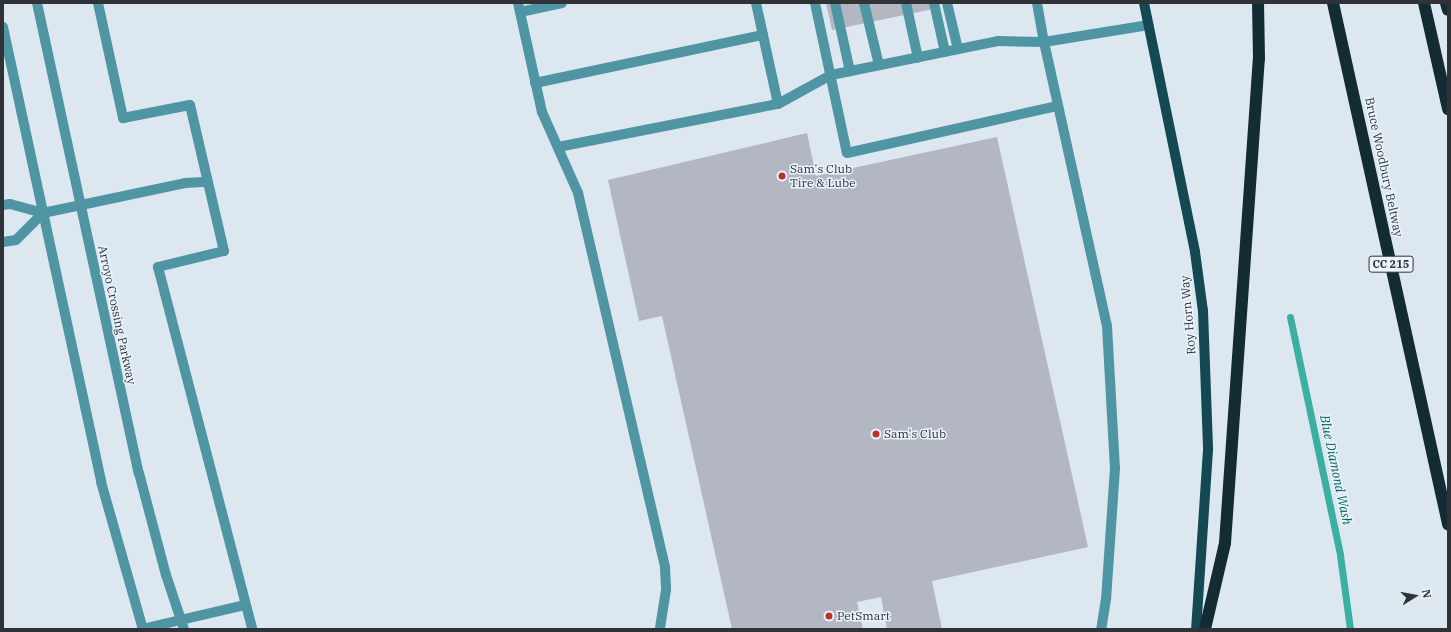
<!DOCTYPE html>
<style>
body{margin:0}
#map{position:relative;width:1451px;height:632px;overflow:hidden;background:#dde7ef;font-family:"IBM Plex Serif",serif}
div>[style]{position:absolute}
.stream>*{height:7px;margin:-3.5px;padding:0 3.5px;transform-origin:3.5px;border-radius:3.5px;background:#3bafa1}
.building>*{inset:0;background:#b3b7c2}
.minor>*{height:10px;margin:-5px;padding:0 5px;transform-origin:5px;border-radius:5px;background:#4f95a4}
.major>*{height:10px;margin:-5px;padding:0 5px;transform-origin:5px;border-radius:5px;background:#144852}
.highway>*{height:12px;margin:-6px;padding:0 6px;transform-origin:6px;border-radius:6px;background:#122c31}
.dots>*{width:11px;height:11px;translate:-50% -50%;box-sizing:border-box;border:2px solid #eaf4fd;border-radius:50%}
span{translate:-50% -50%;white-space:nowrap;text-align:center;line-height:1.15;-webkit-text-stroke:3px #eaf4fd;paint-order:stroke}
.shield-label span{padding:1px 3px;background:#eaf4fd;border:1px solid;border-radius:3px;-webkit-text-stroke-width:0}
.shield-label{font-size:11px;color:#2f3236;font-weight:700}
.street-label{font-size:12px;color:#2f3236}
.poi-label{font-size:12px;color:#2f3236}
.left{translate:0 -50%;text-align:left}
.water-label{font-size:13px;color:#00635a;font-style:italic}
.frame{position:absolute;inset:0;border:4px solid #2f3236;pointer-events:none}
.north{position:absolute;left:1395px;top:576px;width:40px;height:40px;-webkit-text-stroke:3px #eaf4fd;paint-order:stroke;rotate:79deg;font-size:11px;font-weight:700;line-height:16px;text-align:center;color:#2f3236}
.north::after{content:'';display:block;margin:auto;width:14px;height:18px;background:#2f3236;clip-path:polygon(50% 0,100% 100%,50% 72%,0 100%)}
</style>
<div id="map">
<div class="stream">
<i style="left:1290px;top:317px;width:243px;rotate:78.1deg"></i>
<i style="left:1340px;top:555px;width:75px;rotate:82.3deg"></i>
</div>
<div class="building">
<i style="clip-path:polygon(826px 3px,937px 3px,938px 8px,832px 30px)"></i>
<i style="clip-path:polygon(807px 133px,816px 176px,997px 137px,1088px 547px,932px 581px,942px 629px,887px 629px,881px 597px,857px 602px,863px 629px,732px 629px,662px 316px,639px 321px,608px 180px)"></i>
</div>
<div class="minor">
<i style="left:37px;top:3px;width:481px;rotate:77.8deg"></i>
<i style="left:139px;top:473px;width:106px;rotate:75.2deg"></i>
<i style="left:166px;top:575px;width:57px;rotate:71.6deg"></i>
<i style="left:98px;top:3px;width:118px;rotate:77.7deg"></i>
<i style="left:123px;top:118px;width:68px;rotate:-11deg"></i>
<i style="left:190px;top:105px;width:150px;rotate:76.9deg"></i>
<i style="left:224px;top:251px;width:68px;rotate:166.4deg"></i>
<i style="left:158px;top:267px;width:374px;rotate:75.4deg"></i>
<i style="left:518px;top:3px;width:112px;rotate:77.6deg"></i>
<i style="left:542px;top:112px;width:89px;rotate:66deg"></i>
<i style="left:578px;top:193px;width:385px;rotate:76.9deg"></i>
<i style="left:665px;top:568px;width:22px;rotate:87deg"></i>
<i style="left:666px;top:590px;width:39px;rotate:99deg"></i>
<i style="left:756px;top:3px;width:103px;rotate:77.7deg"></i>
<i style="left:815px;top:3px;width:153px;rotate:78deg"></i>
<i style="left:847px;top:153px;width:216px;rotate:-12.6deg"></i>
<i style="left:835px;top:3px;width:70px;rotate:77.6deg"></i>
<i style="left:864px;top:3px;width:64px;rotate:76.4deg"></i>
<i style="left:906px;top:3px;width:56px;rotate:77.7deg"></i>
<i style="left:934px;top:3px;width:50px;rotate:77.3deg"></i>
<i style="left:947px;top:3px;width:47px;rotate:76.6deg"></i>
<i style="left:1037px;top:3px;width:40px;rotate:80deg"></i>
<i style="left:1044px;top:42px;width:106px;rotate:-9.2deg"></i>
<i style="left:520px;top:12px;width:43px;rotate:-12.1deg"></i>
<i style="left:3px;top:27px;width:465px;rotate:77.8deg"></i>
<i style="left:101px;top:482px;width:153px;rotate:74.1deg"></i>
<i style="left:535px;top:83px;width:233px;rotate:-11.9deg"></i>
<i style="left:558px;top:147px;width:224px;rotate:-11.1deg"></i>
<i style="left:778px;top:104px;width:60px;rotate:-28.7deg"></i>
<i style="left:831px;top:75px;width:170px;rotate:-11.5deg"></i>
<i style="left:998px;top:41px;width:46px;rotate:1.2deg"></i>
<i style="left:1044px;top:42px;width:291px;rotate:77.5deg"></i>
<i style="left:1107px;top:326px;width:142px;rotate:86.8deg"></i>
<i style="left:1115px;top:468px;width:131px;rotate:93.9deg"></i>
<i style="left:1106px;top:599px;width:30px;rotate:99deg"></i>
<i style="left:3px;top:205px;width:7px;rotate:-8deg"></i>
<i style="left:10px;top:204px;width:34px;rotate:15deg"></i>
<i style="left:43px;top:213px;width:145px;rotate:-11.9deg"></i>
<i style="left:185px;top:183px;width:22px;rotate:-3deg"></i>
<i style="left:3px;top:242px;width:13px;rotate:-9deg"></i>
<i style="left:16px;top:240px;width:38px;rotate:-45deg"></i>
<i style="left:142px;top:629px;width:105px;rotate:-13.2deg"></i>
</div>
<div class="major">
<i style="left:1144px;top:3px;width:254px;rotate:78.4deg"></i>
<i style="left:1195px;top:252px;width:60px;rotate:82.3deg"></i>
<i style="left:1203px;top:311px;width:139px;rotate:87.9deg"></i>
<i style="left:1208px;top:450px;width:179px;rotate:93.8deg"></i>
</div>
<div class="highway">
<i style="left:1333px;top:3px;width:534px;rotate:77.55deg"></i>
<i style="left:1424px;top:3px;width:109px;rotate:77.2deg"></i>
<i style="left:1446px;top:3px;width:7px;rotate:74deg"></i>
<i style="left:1205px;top:629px;width:88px;rotate:-76.9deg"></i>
<i style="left:1225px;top:543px;width:485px;rotate:-86deg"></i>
<i style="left:1259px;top:59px;width:56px;rotate:-91deg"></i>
</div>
<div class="dots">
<i style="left:782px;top:176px;background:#be3223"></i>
<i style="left:876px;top:434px;background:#be3223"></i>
<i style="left:829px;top:616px;background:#be3223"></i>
</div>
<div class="shield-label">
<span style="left:1391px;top:264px">CC 215</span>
</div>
<div class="street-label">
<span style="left:1384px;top:167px;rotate:78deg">Bruce Woodbury Beltway</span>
<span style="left:117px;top:315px;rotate:78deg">Arroyo Crossing Parkway</span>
<span style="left:1188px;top:315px;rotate:-95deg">Roy Horn Way</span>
</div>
<div class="poi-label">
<span class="left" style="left:790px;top:176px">Sam's Club<br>Tire &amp; Lube</span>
<span class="left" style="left:884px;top:434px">Sam's Club</span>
<span class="left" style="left:837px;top:616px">PetSmart</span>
</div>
<div class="water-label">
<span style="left:1335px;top:470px;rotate:78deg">Blue Diamond Wash</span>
</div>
<div class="frame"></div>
<div class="north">N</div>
</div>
